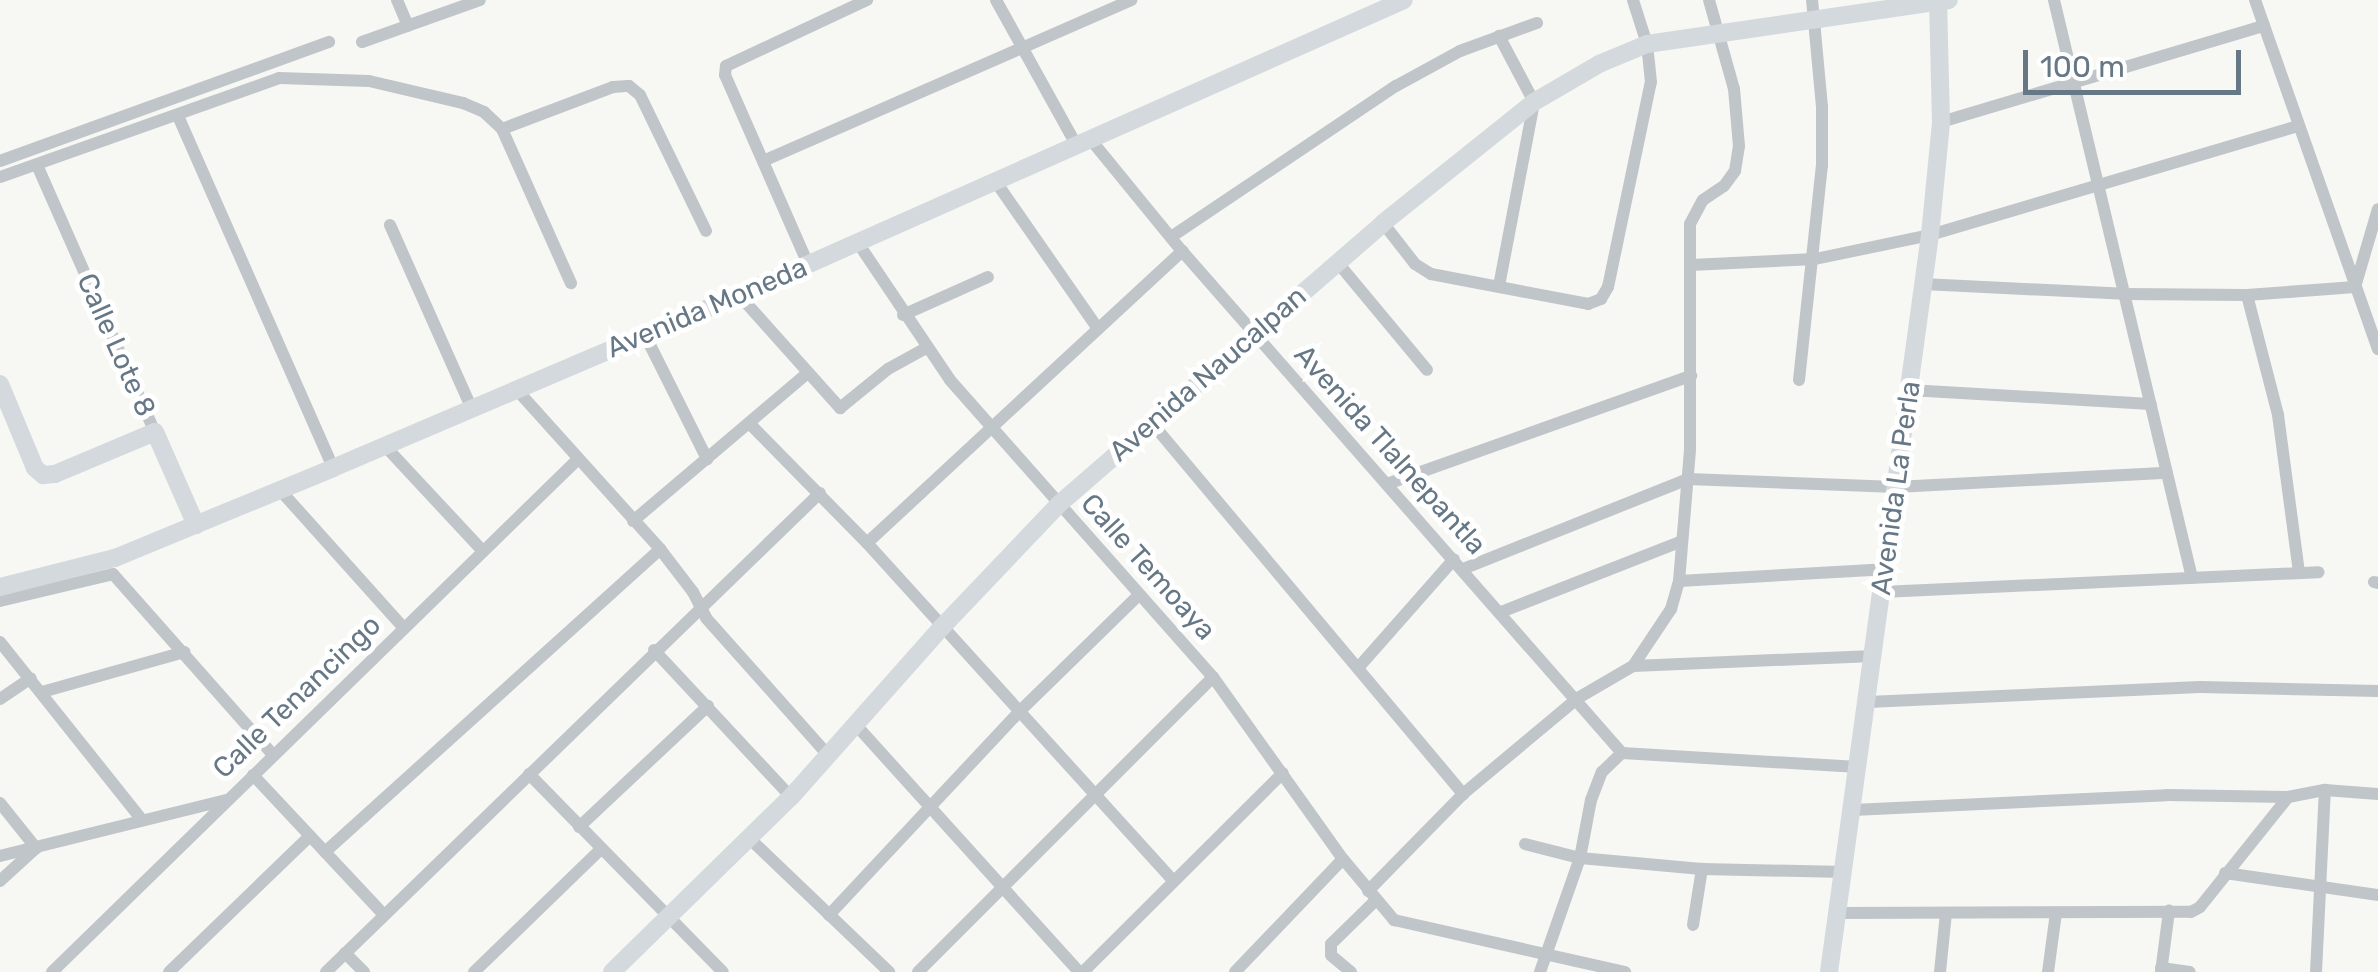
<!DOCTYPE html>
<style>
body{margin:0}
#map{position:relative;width:2378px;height:972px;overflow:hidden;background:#f7f7f4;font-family:Rubik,sans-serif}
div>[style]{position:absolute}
.street>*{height:12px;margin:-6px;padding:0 6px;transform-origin:6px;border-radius:6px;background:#c0c5c9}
.secondary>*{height:18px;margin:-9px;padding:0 9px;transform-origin:9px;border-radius:9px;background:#d4d9dd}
span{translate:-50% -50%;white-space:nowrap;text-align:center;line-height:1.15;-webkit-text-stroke:10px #fff;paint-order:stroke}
.street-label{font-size:28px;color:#667786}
.scale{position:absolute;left:2023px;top:50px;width:218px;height:45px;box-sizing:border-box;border:5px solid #667786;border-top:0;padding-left:12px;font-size:30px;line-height:35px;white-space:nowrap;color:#667786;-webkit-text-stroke:8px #fff;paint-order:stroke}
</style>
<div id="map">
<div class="street">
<i style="left:397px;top:0;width:28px;rotate:67deg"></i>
<i style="left:996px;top:0;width:167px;rotate:61deg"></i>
<i style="left:2054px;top:0;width:594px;rotate:76.57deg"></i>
<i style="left:2255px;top:0;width:370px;rotate:70.6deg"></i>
<i style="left:362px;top:42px;width:125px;rotate:-19.6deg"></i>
<i style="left:178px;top:116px;width:385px;rotate:66.2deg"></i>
<i style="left:1941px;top:122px;width:337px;rotate:-16.6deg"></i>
<i style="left:502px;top:129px;width:119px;rotate:-20.7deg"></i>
<i style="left:613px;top:87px;width:16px;rotate:-4deg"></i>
<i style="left:629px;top:86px;width:14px;rotate:39deg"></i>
<i style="left:640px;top:95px;width:151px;rotate:64.1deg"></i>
<i style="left:1091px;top:140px;width:144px;rotate:50.7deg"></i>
<i style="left:1182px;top:251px;width:668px;rotate:48.77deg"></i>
<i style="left:0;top:161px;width:350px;rotate:-19.9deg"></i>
<i style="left:763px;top:161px;width:402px;rotate:-23.6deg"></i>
<i style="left:37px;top:165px;width:292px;rotate:66.2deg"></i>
<i style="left:0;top:177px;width:296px;rotate:-19.5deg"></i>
<i style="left:279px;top:78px;width:90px;rotate:1.9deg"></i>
<i style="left:369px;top:81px;width:97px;rotate:13.2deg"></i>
<i style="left:463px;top:103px;width:23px;rotate:23deg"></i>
<i style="left:484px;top:112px;width:25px;rotate:43deg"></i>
<i style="left:502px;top:129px;width:169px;rotate:65.9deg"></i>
<i style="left:996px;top:182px;width:179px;rotate:55.2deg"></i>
<i style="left:1383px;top:223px;width:52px;rotate:52deg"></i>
<i style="left:1415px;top:264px;width:19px;rotate:32deg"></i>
<i style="left:1431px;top:274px;width:160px;rotate:10.8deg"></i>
<i style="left:1588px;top:304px;width:14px;rotate:-21deg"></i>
<i style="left:1601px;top:299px;width:14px;rotate:-60deg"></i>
<i style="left:1608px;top:287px;width:209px;rotate:-78.2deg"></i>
<i style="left:1651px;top:82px;width:38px;rotate:-96deg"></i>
<i style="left:1647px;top:44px;width:46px;rotate:-107.7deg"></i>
<i style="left:390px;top:225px;width:201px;rotate:66deg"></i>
<i style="left:1171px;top:237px;width:271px;rotate:-33.9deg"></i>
<i style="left:1396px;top:86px;width:73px;rotate:-28.7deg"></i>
<i style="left:1460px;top:51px;width:82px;rotate:-20deg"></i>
<i style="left:858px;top:243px;width:165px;rotate:56.1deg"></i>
<i style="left:950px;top:380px;width:397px;rotate:48.5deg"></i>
<i style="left:1213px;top:677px;width:224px;rotate:54.5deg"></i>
<i style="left:1343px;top:859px;width:80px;rotate:50.1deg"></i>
<i style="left:1394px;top:920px;width:237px;rotate:12.7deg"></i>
<i style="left:1338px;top:263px;width:139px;rotate:50.2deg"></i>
<i style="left:808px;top:264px;width:206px;rotate:-113.7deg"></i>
<i style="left:725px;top:75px;width:9px;rotate:-84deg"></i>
<i style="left:726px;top:66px;width:156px;rotate:-25.1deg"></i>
<i style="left:1691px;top:265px;width:124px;rotate:-2.8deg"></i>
<i style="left:1815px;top:259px;width:117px;rotate:-11.8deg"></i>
<i style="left:1930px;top:235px;width:384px;rotate:-16.5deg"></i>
<i style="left:1923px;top:284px;width:201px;rotate:2.8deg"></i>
<i style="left:2124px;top:294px;width:123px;rotate:0.5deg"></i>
<i style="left:2247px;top:295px;width:108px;rotate:-4.2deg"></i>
<i style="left:2355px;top:287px;width:81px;rotate:-73.6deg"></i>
<i style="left:1499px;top:286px;width:187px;rotate:-79.2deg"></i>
<i style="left:1534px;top:102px;width:75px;rotate:-117.9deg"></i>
<i style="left:739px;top:295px;width:152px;rotate:48.2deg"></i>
<i style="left:840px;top:408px;width:62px;rotate:-39.1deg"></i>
<i style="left:888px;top:369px;width:43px;rotate:-28.9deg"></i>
<i style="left:2247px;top:295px;width:124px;rotate:75.5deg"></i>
<i style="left:2278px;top:415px;width:159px;rotate:82.4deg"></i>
<i style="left:903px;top:315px;width:93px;rotate:-24.1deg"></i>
<i style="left:645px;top:335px;width:139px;rotate:63.4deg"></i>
<i style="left:1799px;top:380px;width:215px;rotate:-83.9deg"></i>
<i style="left:1822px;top:166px;width:59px;rotate:-90deg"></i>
<i style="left:1822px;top:107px;width:107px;rotate:-95.3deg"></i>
<i style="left:517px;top:390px;width:214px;rotate:48deg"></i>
<i style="left:660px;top:549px;width:54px;rotate:52.5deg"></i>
<i style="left:693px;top:592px;width:29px;rotate:63deg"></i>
<i style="left:706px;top:618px;width:183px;rotate:48.3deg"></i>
<i style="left:1909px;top:390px;width:242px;rotate:3.3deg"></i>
<i style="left:1151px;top:422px;width:486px;rotate:50deg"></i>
<i style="left:749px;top:423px;width:168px;rotate:45.5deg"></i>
<i style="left:867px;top:543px;width:455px;rotate:47.8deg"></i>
<i style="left:384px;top:445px;width:145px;rotate:47deg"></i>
<i style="left:1387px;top:484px;width:323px;rotate:-19.6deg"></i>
<i style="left:280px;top:490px;width:184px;rotate:48.1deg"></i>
<i style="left:633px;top:521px;width:226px;rotate:-40.3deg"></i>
<i style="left:867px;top:543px;width:430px;rotate:-42.8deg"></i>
<i style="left:1463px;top:569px;width:242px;rotate:-21.8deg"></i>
<i style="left:1688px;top:479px;width:208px;rotate:2.2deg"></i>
<i style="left:1896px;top:487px;width:271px;rotate:-3deg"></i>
<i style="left:1679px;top:581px;width:206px;rotate:-3.3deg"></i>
<i style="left:2374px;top:582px;width:4px;rotate:14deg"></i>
<i style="left:1882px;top:592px;width:437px;rotate:-2.6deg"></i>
<i style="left:0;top:601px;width:116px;rotate:-13.4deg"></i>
<i style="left:113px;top:574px;width:240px;rotate:48.5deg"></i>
<i style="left:1501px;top:612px;width:194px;rotate:-21.4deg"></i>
<i style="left:0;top:642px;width:228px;rotate:51.4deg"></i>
<i style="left:654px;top:650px;width:201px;rotate:47deg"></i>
<i style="left:1633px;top:666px;width:69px;rotate:-56.3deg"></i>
<i style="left:1671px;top:609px;width:29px;rotate:-74deg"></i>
<i style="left:1679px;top:581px;width:132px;rotate:-85.2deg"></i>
<i style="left:1690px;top:449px;width:225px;rotate:-90deg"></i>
<i style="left:1690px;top:224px;width:27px;rotate:-62deg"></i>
<i style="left:1703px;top:200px;width:25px;rotate:-34deg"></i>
<i style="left:1724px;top:186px;width:19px;rotate:-54deg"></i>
<i style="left:1735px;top:171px;width:25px;rotate:-81deg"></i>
<i style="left:1739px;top:146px;width:57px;rotate:-95deg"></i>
<i style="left:1734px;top:89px;width:92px;rotate:-105.7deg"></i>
<i style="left:1358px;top:668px;width:145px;rotate:-48.6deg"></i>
<i style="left:42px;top:692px;width:148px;rotate:-15.7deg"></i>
<i style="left:0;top:699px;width:37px;rotate:-34deg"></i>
<i style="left:1868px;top:702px;width:332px;rotate:-2.6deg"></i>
<i style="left:2200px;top:687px;width:178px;rotate:1.3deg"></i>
<i style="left:856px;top:725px;width:333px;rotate:47.9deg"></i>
<i style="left:1622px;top:753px;width:237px;rotate:3.4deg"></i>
<i style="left:529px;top:774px;width:277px;rotate:45.6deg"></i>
<i style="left:253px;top:775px;width:192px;rotate:46.9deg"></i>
<i style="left:0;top:803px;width:58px;rotate:51.3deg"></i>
<i style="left:36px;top:848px;width:49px;rotate:137.5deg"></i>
<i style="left:1853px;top:810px;width:314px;rotate:-2.7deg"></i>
<i style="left:2167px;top:795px;width:121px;rotate:0.9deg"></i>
<i style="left:2288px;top:797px;width:38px;rotate:-11deg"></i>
<i style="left:2325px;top:790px;width:53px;rotate:4.3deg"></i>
<i style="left:579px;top:827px;width:177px;rotate:-43.2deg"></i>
<i style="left:749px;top:838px;width:194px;rotate:43.7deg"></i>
<i style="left:1525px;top:844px;width:57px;rotate:14.3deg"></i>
<i style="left:1580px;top:858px;width:122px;rotate:5.2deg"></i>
<i style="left:1702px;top:869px;width:143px;rotate:1.2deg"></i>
<i style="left:325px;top:852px;width:452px;rotate:-42.1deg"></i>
<i style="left:0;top:856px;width:233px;rotate:-13.9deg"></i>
<i style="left:2225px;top:873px;width:155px;rotate:8.2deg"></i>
<i style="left:1368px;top:891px;width:136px;rotate:-45.6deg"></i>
<i style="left:1463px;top:794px;width:150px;rotate:-39.9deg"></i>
<i style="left:1578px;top:698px;width:64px;rotate:-30.2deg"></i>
<i style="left:1633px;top:666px;width:241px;rotate:-2.4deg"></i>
<i style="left:1840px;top:913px;width:351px;rotate:-0.2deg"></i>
<i style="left:2191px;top:912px;width:10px;rotate:-29deg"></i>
<i style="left:2200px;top:907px;width:141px;rotate:-51.3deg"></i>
<i style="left:829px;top:915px;width:279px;rotate:-46.9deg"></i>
<i style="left:1020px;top:711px;width:166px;rotate:-44.3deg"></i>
<i style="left:1693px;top:925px;width:57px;rotate:-80.9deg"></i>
<i style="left:345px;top:953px;width:27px;rotate:45deg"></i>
<i style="left:2161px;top:968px;width:29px;rotate:8deg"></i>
<i style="left:52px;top:972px;width:735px;rotate:-44.28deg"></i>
<i style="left:169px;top:972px;width:196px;rotate:-44deg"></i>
<i style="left:326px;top:972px;width:688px;rotate:-44.12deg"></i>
<i style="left:474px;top:972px;width:175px;rotate:-44.1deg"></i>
<i style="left:918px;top:972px;width:417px;rotate:-45deg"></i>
<i style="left:1083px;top:972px;width:282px;rotate:-44.9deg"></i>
<i style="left:1235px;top:972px;width:156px;rotate:-46.3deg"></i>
<i style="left:1351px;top:972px;width:26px;rotate:-140deg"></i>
<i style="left:1331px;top:955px;width:11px;rotate:-90deg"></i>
<i style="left:1331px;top:944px;width:63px;rotate:-44.4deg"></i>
<i style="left:1540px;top:972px;width:121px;rotate:-70.7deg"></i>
<i style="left:1580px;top:858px;width:59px;rotate:-79.3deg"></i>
<i style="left:1591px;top:800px;width:30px;rotate:-69deg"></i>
<i style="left:1602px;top:772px;width:28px;rotate:-44deg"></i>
<i style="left:1940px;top:972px;width:59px;rotate:-84.2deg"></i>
<i style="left:2048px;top:972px;width:60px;rotate:-82.3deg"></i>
<i style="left:2161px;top:972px;width:62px;rotate:-82.5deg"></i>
<i style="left:2316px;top:972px;width:182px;rotate:-87.2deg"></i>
</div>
<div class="secondary">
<i style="left:0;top:384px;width:91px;rotate:67.4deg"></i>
<i style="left:35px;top:468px;width:11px;rotate:41deg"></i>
<i style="left:43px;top:475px;width:12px;rotate:-5deg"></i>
<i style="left:55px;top:474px;width:108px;rotate:-22.8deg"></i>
<i style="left:155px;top:432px;width:102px;rotate:66.2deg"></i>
<i style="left:0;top:587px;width:119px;rotate:-14.2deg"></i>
<i style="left:115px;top:558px;width:236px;rotate:-22.4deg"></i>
<i style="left:333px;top:468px;width:441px;rotate:-23.1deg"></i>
<i style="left:739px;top:295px;width:727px;rotate:-23.92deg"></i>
<i style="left:612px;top:972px;width:250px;rotate:-44.4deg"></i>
<i style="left:791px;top:797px;width:227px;rotate:-48.4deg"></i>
<i style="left:942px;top:627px;width:168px;rotate:-46.4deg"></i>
<i style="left:1058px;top:505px;width:430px;rotate:-40.9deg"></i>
<i style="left:1383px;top:223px;width:193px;rotate:-38.7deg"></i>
<i style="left:1534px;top:102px;width:75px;rotate:-30.3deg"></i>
<i style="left:1599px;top:64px;width:52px;rotate:-22.6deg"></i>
<i style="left:1647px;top:44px;width:305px;rotate:-8.3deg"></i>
<i style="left:1829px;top:972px;width:744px;rotate:-82.2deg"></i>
<i style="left:1930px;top:235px;width:114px;rotate:-84.4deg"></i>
<i style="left:1941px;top:122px;width:120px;rotate:-91.4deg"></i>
</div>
<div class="street-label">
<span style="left:707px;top:308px;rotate:-23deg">Avenida Moneda</span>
<span style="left:116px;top:345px;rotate:66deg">Calle Lote 8</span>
<span style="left:1208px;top:374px;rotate:-41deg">Avenida Naucalpan</span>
<span style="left:1390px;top:450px;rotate:48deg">Avenida Tlalnepantla</span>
<span style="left:1896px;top:488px;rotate:-82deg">Avenida La Perla</span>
<span style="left:1148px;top:567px;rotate:48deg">Calle Temoaya</span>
<span style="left:297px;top:697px;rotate:-44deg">Calle Tenancingo</span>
</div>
<div class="scale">100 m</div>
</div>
